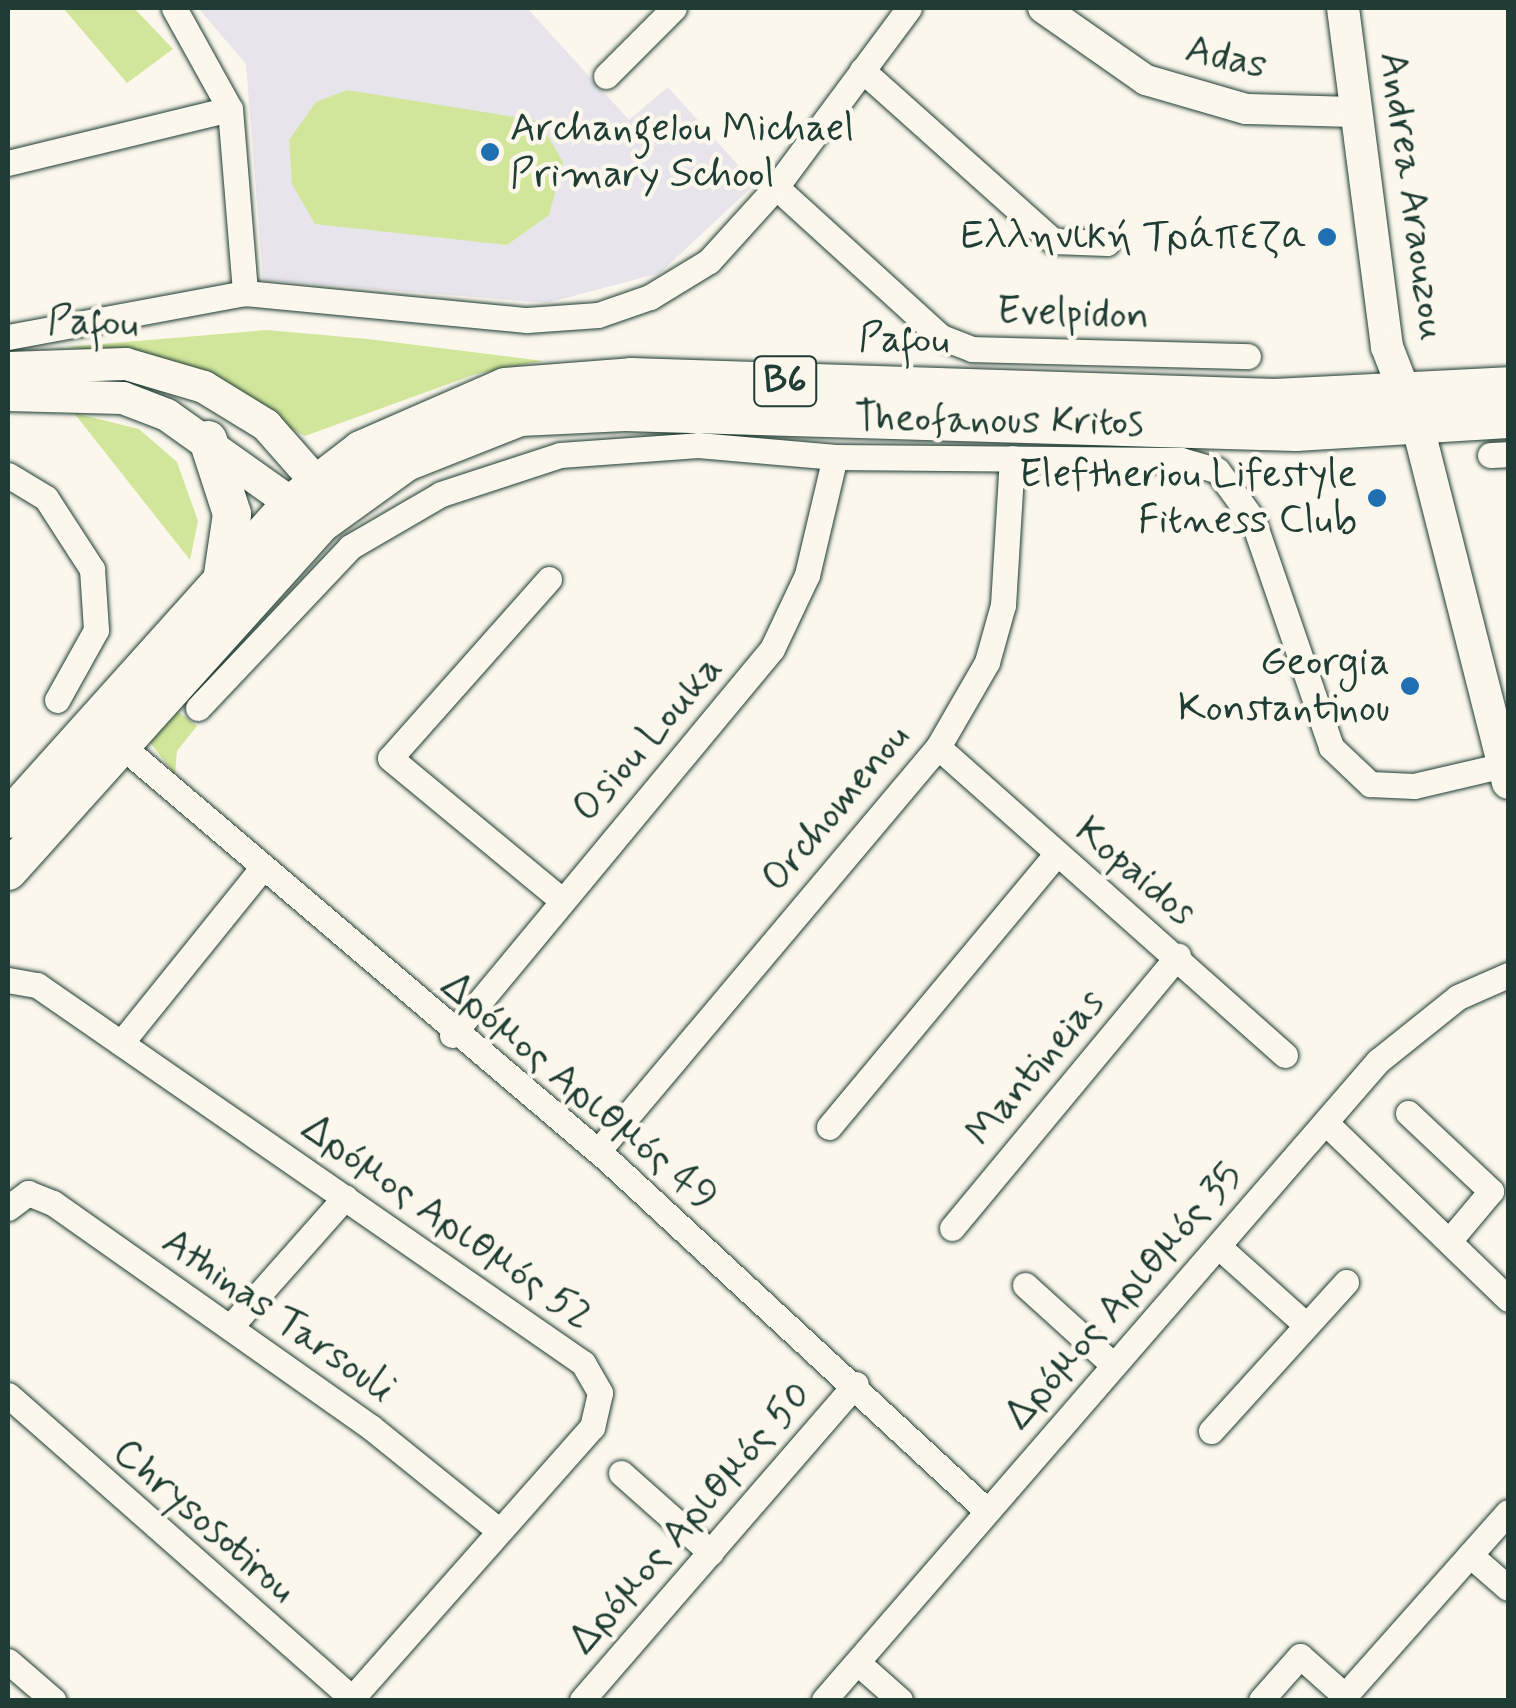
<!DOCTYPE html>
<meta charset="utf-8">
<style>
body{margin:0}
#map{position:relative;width:1516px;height:1708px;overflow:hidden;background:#fbf7ec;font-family:Mynerve,sans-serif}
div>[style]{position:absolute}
.built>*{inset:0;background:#e7e4eb}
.green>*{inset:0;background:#d2e69b}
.roads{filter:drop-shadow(0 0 2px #1f3d34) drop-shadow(0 0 2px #1f3d34)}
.minor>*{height:25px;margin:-12.5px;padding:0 12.5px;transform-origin:12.5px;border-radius:12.5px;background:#fbf7ec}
.tertiary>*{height:30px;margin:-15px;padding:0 15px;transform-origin:15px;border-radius:15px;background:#fbf7ec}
.secondary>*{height:32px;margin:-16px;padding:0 16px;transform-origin:16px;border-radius:16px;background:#fbf7ec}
.primary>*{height:38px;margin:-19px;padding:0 19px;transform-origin:19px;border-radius:19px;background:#fbf7ec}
.dots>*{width:28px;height:28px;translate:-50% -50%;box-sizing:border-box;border:5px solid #fbf7ec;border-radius:50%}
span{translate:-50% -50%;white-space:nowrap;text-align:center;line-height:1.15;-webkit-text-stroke:9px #fbf7ec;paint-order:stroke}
.shield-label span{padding:2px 8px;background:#fbf7ec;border:2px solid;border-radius:8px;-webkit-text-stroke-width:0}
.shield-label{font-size:38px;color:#1f3d34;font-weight:700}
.street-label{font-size:40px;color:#1f3d34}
.poi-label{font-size:40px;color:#1f3d34}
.left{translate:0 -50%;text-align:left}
.right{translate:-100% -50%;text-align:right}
.frame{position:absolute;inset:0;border:10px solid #1f3d34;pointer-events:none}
</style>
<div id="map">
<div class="built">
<i style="clip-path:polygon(198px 8px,527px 8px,629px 120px,668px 87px,755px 184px,660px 273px,547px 303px,263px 280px,246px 64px)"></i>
</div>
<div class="green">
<i style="clip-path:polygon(134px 8px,173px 49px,127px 83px,64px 9px)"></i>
<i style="clip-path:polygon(347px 90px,539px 121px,563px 162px,549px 215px,507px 245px,315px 224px,292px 184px,289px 140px,316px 102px)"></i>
<i style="clip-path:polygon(267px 330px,368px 339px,543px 361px,476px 374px,305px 436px,152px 357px,66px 347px)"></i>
<i style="clip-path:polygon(74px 413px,139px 429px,177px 462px,198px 521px,190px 560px)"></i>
<i style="clip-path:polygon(170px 706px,197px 726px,177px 751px,175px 775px,149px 741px)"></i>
</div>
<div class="roads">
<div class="minor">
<i style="left:174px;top:8px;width:115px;rotate:61deg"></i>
<i style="left:230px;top:109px;width:185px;rotate:85.3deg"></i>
<i style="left:862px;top:70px;width:256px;rotate:41.8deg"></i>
<i style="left:1053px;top:241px;width:54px;rotate:2.1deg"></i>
<i style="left:606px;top:76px;width:96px;rotate:-45deg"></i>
<i style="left:8px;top:163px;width:228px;rotate:-13.7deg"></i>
<i style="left:776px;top:187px;width:223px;rotate:42.3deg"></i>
<i style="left:941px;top:337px;width:33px;rotate:21deg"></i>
<i style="left:972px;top:349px;width:276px;rotate:1.5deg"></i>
<i style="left:8px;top:337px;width:241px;rotate:-10.5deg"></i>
<i style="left:245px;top:293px;width:283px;rotate:5.5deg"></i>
<i style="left:527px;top:320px;width:71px;rotate:-4deg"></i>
<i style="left:598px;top:315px;width:55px;rotate:-19.1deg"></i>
<i style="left:650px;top:297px;width:69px;rotate:-31.4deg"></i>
<i style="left:709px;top:261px;width:100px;rotate:-47.8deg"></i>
<i style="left:776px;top:187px;width:223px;rotate:-53.4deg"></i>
<i style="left:1490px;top:455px;width:18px;rotate:-3deg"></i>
<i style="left:8px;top:475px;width:44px;rotate:31.2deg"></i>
<i style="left:46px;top:498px;width:85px;rotate:57.1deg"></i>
<i style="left:92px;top:569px;width:61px;rotate:86.2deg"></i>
<i style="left:96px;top:630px;width:80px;rotate:119.1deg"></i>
<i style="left:549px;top:579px;width:239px;rotate:131.6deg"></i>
<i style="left:390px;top:758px;width:219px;rotate:39.6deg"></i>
<i style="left:198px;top:708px;width:221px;rotate:-46.6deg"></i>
<i style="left:350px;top:547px;width:105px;rotate:-30.2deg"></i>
<i style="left:441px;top:494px;width:125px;rotate:-18.1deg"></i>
<i style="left:560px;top:455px;width:138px;rotate:-4.1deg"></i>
<i style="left:698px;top:445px;width:138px;rotate:5deg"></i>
<i style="left:835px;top:457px;width:346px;rotate:0.5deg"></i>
<i style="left:1181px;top:460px;width:37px;rotate:16deg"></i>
<i style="left:1217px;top:470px;width:62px;rotate:54.2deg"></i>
<i style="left:1253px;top:520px;width:240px;rotate:71deg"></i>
<i style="left:1331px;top:747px;width:54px;rotate:43.5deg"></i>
<i style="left:1370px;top:784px;width:44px;rotate:2.6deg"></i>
<i style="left:1414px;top:786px;width:92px;rotate:-13.1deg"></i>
<i style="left:116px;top:741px;width:645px;rotate:40.41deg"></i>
<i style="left:607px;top:1159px;width:515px;rotate:42.8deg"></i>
<i style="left:938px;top:747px;width:464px;rotate:41.6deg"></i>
<i style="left:8px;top:980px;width:29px;rotate:10deg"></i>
<i style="left:37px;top:985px;width:664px;rotate:34.7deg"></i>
<i style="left:583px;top:1363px;width:34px;rotate:60deg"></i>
<i style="left:600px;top:1393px;width:35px;rotate:103deg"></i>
<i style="left:592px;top:1427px;width:362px;rotate:131.5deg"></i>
<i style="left:452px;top:1035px;width:501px;rotate:-50.34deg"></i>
<i style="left:772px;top:649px;width:82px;rotate:-64.7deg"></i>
<i style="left:807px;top:575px;width:121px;rotate:-76.7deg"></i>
<i style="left:121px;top:1043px;width:225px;rotate:-51.1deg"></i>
<i style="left:1408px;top:1113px;width:114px;rotate:43.2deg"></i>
<i style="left:1491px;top:1191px;width:65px;rotate:130deg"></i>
<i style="left:1326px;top:1123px;width:253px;rotate:44deg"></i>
<i style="left:829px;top:1127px;width:353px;rotate:-50.2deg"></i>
<i style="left:598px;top:1151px;width:528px;rotate:-49.92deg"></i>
<i style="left:938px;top:747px;width:98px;rotate:-60deg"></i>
<i style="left:987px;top:662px;width:59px;rotate:-74.3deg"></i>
<i style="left:1003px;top:605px;width:147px;rotate:-86.5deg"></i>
<i style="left:8px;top:1208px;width:25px;rotate:-37deg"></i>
<i style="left:28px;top:1193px;width:27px;rotate:22deg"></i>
<i style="left:53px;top:1203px;width:390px;rotate:35.2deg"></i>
<i style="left:372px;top:1428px;width:161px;rotate:38.9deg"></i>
<i style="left:952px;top:1228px;width:354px;rotate:-50.3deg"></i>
<i style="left:1218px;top:1246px;width:118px;rotate:41.9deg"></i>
<i style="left:1025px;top:1285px;width:116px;rotate:42.2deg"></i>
<i style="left:231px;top:1326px;width:172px;rotate:-48.5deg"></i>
<i style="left:8px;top:1395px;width:461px;rotate:41.4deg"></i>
<i style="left:1211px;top:1431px;width:201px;rotate:-47.8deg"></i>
<i style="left:621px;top:1473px;width:120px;rotate:41.6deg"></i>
<i style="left:1470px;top:1555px;width:50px;rotate:41deg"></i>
<i style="left:8px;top:1661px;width:60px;rotate:40.9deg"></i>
<i style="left:858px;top:1663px;width:56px;rotate:41.4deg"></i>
<i style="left:582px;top:1700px;width:418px;rotate:-49.1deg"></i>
<i style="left:824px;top:1700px;width:846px;rotate:-49.08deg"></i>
<i style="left:1378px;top:1061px;width:102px;rotate:-38.7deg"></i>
<i style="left:1458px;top:997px;width:55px;rotate:-23.7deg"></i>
<i style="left:1261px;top:1700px;width:59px;rotate:-48.4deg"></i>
<i style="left:1300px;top:1656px;width:60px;rotate:41.6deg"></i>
<i style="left:1341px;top:1700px;width:251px;rotate:-48.4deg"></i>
</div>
<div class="tertiary">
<i style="left:1043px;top:8px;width:126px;rotate:35deg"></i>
<i style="left:1146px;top:80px;width:104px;rotate:16.2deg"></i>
<i style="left:1246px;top:109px;width:109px;rotate:1.6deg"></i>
</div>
<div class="secondary">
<i style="left:1343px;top:8px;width:342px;rotate:82.6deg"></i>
<i style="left:1387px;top:347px;width:86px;rotate:68.8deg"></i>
<i style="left:1418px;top:427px;width:367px;rotate:75.8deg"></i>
<i style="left:8px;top:368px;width:118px;rotate:-1.9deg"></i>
<i style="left:126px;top:364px;width:81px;rotate:16.4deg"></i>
<i style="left:204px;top:387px;width:73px;rotate:31.5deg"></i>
<i style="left:266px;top:425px;width:101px;rotate:48.6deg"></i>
<i style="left:8px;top:395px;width:115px;rotate:1.5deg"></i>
<i style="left:123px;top:398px;width:47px;rotate:21.1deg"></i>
<i style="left:167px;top:415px;width:178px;rotate:35.4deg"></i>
</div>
<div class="primary">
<i style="left:208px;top:440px;width:78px;rotate:72deg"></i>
<i style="left:232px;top:514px;width:61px;rotate:98.5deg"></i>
<i style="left:8px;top:819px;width:425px;rotate:-48.1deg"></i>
<i style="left:292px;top:503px;width:87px;rotate:-37.5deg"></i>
<i style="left:361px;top:450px;width:157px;rotate:-23.6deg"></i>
<i style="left:505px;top:387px;width:126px;rotate:-4.5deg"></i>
<i style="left:631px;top:377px;width:644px;rotate:1.87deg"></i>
<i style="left:1275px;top:398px;width:233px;rotate:-2.9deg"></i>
<i style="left:8px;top:871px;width:467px;rotate:-48deg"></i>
<i style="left:320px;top:524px;width:106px;rotate:-35.8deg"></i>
<i style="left:406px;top:462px;width:123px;rotate:-21.5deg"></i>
<i style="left:520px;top:417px;width:105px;rotate:-2.7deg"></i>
<i style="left:625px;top:412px;width:671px;rotate:1.71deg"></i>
<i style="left:1296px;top:432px;width:212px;rotate:-3.5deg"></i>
</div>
</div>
<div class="dots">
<i style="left:490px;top:152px;background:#1f6fb2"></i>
<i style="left:1327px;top:237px;background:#1f6fb2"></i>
<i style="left:1377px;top:498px;background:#1f6fb2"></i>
<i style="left:1410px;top:686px;background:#1f6fb2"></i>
</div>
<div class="shield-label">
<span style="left:785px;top:381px">B6</span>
</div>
<div class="street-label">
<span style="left:1226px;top:58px;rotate:13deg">Adas</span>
<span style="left:1412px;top:196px;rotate:82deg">Andrea Araouzou</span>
<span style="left:1073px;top:314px;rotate:2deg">Evelpidon</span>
<span style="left:93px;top:323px;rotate:2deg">Pafou</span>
<span style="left:904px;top:340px;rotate:2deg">Pafou</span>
<span style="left:999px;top:421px;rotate:1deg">Theofanous Kritos</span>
<span style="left:648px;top:739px;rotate:-49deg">Osiou Louka</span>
<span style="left:836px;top:808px;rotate:-50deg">Orchomenou</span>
<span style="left:1135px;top:872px;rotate:40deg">Kopaidos</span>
<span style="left:1036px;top:1068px;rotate:-50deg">Mantineias</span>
<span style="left:579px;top:1092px;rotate:40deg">Δρόμος Αριθμός 49</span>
<span style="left:447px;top:1223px;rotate:35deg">Δρόμος Αριθμός 52</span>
<span style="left:1124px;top:1296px;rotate:-49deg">Δρόμος Αριθμός 35</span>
<span style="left:278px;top:1316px;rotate:35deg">Athinas Tarsouli</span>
<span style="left:691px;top:1518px;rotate:-49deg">Δρόμος Αριθμός 50</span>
<span style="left:204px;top:1521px;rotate:41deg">Chrysosotirou</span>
</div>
<div class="poi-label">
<span class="left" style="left:510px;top:152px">Archangelou Michael<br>Primary School</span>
<span class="right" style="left:1307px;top:237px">Ελληνική Τράπεζα</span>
<span class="right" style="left:1357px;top:498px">Eleftheriou Lifestyle<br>Fitness Club</span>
<span class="right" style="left:1390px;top:686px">Georgia<br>Konstantinou</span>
</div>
<div class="frame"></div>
</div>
